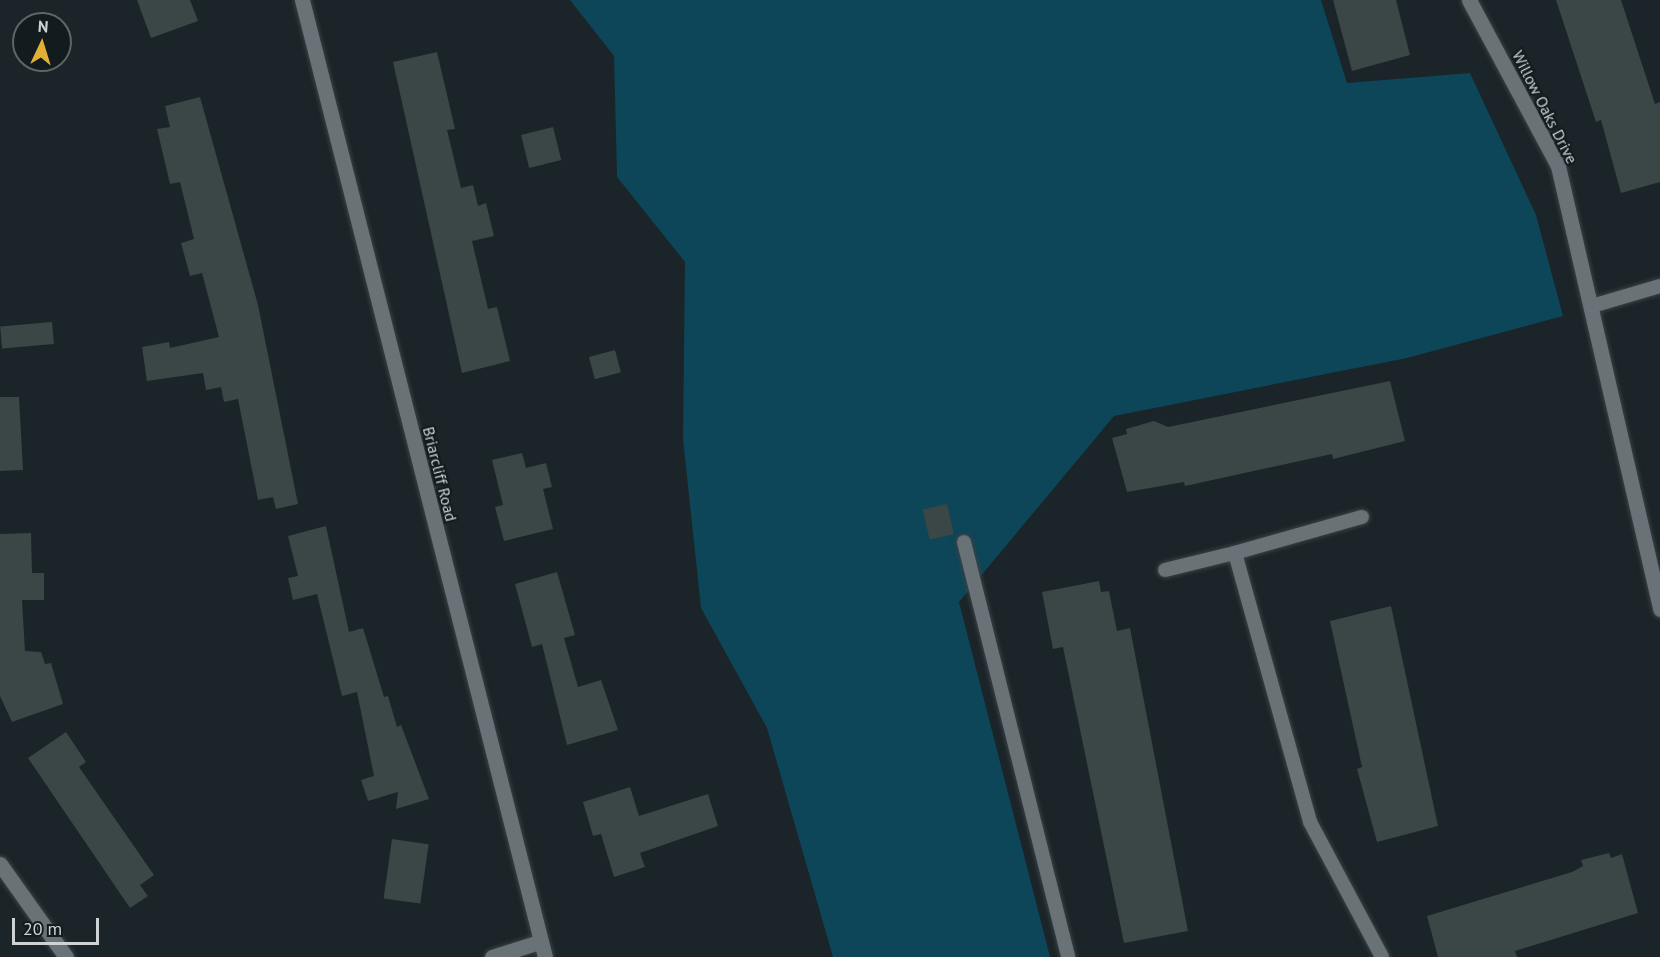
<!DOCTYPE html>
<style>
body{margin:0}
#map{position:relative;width:1660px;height:957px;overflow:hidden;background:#1b2428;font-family:"PT Sans",sans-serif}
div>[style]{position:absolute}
.green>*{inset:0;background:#0c4658}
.building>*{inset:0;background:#3b4646;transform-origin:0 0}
.roads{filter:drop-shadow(0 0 2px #3a4144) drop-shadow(0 0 2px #3a4144)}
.service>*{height:14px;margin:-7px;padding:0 7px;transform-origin:7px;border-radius:7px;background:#687277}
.minor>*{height:15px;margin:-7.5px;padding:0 7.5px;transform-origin:7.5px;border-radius:7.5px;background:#687277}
span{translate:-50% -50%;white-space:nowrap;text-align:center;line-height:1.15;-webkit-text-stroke:4.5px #121b1e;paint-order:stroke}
.street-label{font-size:16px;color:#cdd3d5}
.north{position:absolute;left:12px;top:12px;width:60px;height:60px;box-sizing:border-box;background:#121b1e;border:2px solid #5d6567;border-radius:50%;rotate:4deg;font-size:16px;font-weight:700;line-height:24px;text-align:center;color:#cdd3d5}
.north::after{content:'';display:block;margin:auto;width:21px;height:27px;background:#e1af34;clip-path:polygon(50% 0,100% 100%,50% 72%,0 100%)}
.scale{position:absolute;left:12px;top:918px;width:87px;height:27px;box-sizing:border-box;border:3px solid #cdd3d5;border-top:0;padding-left:8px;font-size:18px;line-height:21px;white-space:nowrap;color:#cdd3d5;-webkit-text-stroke:4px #121b1e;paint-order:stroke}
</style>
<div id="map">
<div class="green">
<i style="clip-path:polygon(570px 0,1321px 0,1347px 83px,1470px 73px,1536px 215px,1563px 316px,1407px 358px,1114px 416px,959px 602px,1050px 957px,833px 957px,767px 728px,701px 608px,683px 439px,685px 262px,617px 177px,614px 56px)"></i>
</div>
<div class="building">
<i style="clip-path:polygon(137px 0,190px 0,198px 21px,151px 38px)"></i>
<i style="clip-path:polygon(1333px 0,1396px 0,1410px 55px,1352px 71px)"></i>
<i style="clip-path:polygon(1556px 0,1621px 0,1655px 104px,1660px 102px,1660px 182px,1621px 193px,1601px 120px,1596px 122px)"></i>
<i style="clip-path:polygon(437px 52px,455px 129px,447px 130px,461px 188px,473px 185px,478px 206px,486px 203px,494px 236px,472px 241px,488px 309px,497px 307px,510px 361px,462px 373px,393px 62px)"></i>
<i style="clip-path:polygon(200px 97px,258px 305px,298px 504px,276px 509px,273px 497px,258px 500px,238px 399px,224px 402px,221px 387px,206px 390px,203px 373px,147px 381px,142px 347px,169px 342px,170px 348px,219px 337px,202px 273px,190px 276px,181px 243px,194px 239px,180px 182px,170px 184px,157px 129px,170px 127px,165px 106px)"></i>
<i style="left:553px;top:127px;width:34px;height:33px;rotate:76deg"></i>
<i style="left:52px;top:322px;width:22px;height:52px;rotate:85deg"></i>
<i style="left:615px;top:350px;width:23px;height:27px;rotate:75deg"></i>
<i style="clip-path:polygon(1390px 381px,1405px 441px,1333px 459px,1332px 454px,1185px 486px,1184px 482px,1127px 492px,1112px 438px,1127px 434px,1126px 429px,1154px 421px,1168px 427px)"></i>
<i style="clip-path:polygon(0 397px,19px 397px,23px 470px,0 471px)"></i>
<i style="clip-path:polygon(522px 453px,526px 468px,546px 463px,552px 487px,543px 489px,553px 529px,504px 541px,495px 507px,503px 505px,492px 460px)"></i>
<i style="left:947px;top:504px;width:31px;height:25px;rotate:77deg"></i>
<i style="clip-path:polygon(326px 526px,349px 632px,363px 628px,384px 697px,388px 696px,397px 727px,401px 725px,429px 799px,396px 809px,398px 792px,368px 801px,361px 780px,374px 776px,357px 692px,342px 696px,317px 594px,293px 600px,288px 578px,298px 576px,288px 536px)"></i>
<i style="clip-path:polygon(31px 533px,32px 573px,44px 573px,44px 600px,22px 600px,25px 651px,41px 652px,45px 664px,51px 663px,63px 704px,12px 722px,0 696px,0 534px)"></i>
<i style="clip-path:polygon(557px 572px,575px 635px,564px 638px,578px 687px,601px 680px,618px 730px,567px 745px,542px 644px,532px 647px,515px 584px)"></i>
<i style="clip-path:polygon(1099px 581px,1101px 592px,1109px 591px,1117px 631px,1130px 628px,1188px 931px,1124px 943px,1063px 647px,1053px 649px,1042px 592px)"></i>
<i style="clip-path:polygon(1391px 606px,1438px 826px,1377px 842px,1357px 769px,1362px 767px,1330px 621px)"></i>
<i style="clip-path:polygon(66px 732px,86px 762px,79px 767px,154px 875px,140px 885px,148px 896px,130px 908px,28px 758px)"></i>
<i style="clip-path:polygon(630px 787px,639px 816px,708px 794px,718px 826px,640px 853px,645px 867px,614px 877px,601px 834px,593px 836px,583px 802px)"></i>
<i style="left:392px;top:839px;width:37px;height:60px;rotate:8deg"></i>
<i style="clip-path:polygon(1609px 853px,1611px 858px,1622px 854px,1638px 913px,1515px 951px,1517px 957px,1438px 957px,1427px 916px,1572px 872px,1583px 866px,1581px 860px)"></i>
</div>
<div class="roads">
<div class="service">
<i style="left:1592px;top:306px;width:71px;rotate:-16.4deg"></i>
<i style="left:1362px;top:517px;width:132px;rotate:164.2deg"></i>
<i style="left:1235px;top:553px;width:279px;rotate:74.4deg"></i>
<i style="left:1310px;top:822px;width:153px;rotate:61.9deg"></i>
<i style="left:964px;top:542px;width:428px;rotate:75.9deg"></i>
<i style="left:1165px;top:570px;width:72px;rotate:-13.7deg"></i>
</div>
<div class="minor">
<i style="left:302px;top:0;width:987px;rotate:75.75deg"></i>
<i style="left:1469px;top:0;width:188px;rotate:61.8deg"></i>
<i style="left:1558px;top:166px;width:455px;rotate:77deg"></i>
<i style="left:0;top:864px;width:114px;rotate:54.6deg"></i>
<i style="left:492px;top:957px;width:49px;rotate:-17.7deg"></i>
</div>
</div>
<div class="street-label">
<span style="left:1545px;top:107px;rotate:63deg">Willow Oaks Drive</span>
<span style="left:440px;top:474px;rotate:76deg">Briarcliff Road</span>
</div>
<div class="north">N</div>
<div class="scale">20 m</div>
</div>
